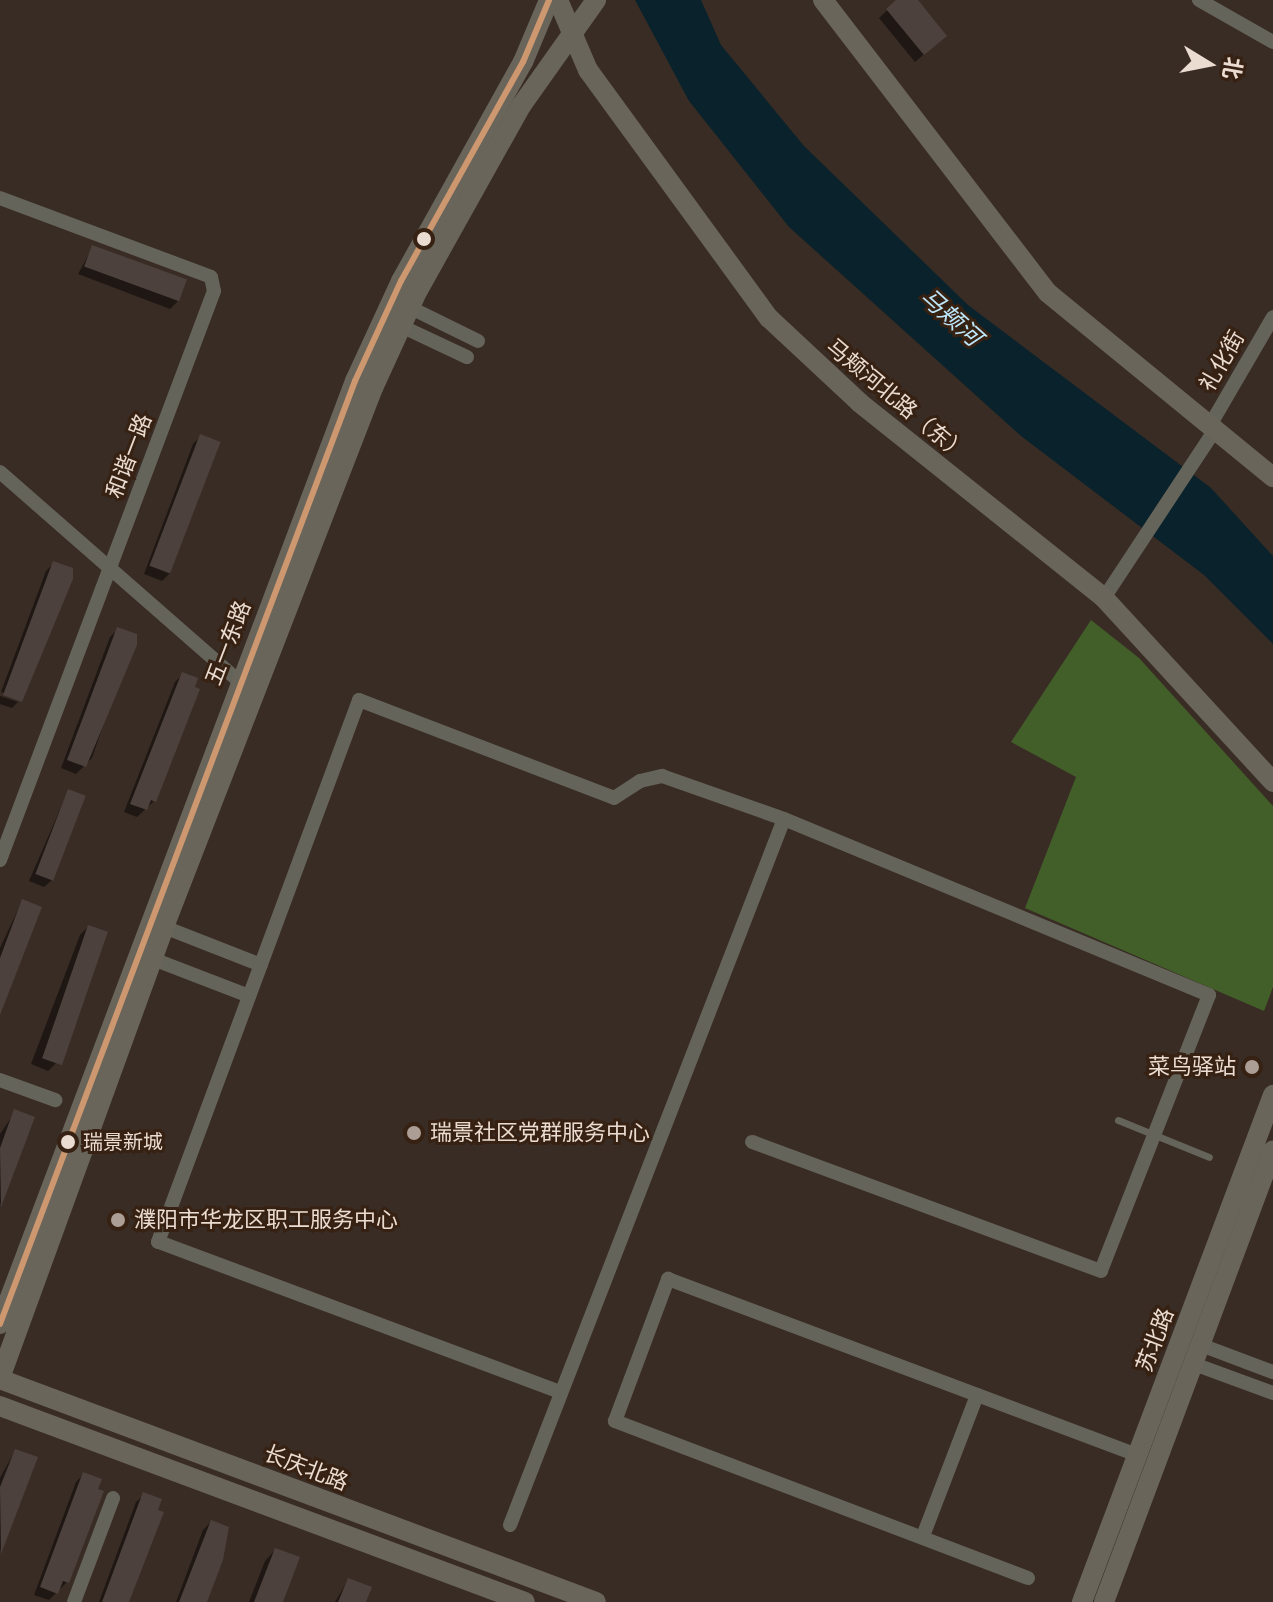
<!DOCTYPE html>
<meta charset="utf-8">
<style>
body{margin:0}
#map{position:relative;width:1273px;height:1602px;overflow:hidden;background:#392c24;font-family:"PT Sans Narrow","Noto Sans SC",sans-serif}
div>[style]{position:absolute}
.green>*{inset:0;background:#425f29}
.water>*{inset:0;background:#0a222b}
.shadow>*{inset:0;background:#0007}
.building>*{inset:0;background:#4d413e;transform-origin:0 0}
.lane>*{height:7px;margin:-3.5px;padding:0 3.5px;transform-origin:3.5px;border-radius:3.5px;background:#65645a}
.street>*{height:14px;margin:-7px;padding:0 7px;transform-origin:7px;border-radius:7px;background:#65645a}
.secondary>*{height:20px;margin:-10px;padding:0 10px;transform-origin:10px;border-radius:10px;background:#69655a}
.bus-1>*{height:6px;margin:-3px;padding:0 3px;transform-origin:3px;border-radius:3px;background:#cd976f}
.dots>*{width:22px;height:22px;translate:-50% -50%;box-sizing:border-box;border:4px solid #372112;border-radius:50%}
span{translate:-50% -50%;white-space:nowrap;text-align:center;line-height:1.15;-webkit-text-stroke:6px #372112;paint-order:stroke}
.bus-label{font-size:20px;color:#ebdcd2}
.left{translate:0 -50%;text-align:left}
.street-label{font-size:22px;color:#ebdcd2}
.poi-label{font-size:22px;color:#ebdcd2}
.right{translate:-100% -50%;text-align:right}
.water-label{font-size:24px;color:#bde7fb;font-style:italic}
.north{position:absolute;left:1169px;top:24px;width:80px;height:80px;-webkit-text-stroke:6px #372112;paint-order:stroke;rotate:100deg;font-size:22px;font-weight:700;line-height:32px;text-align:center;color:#ebdcd2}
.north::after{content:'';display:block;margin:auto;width:28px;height:36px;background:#ebdcd2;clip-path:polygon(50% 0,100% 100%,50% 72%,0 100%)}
</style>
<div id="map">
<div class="green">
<i style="clip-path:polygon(1091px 620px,1139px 658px,1273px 806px,1273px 987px,1264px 1011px,1025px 908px,1076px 777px,1011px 742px)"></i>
</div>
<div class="water">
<i style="clip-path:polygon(635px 0,701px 0,721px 45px,804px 146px,968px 305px,1211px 488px,1273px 556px,1273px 644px,1204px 575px,1021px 436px,789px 227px,689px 101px)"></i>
</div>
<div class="shadow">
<i style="clip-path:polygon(898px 0,916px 0,937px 43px,915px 62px,879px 18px)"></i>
<i style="clip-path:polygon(93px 247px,178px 301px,170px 309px,78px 274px)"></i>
<i style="clip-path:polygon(201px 436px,170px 573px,162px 581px,144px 574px,193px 444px)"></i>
<i style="clip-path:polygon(54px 563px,71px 579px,21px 699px,1px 692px,46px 571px)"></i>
<i style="clip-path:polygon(118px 629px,134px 635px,92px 758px,76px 774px,61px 768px,110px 637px)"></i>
<i style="clip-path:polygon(183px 674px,154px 801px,137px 817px,124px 812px,175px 682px)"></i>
<i style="clip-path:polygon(0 696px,18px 702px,12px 708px,0 704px)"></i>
<i style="clip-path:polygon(68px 791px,52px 880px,44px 887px,29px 881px)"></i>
<i style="clip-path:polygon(22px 901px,0 1013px,0 948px)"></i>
<i style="clip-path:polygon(88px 927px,105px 934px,56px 1063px,48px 1071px,31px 1064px,80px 935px)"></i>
<i style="clip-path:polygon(15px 1112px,32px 1118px,0 1205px,0 1134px)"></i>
<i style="clip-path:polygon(15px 1451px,35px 1459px,0 1551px,0 1478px)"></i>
<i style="clip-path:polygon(84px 1474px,67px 1582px,49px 1600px,34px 1595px,76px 1482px)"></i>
<i style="clip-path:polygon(144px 1495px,127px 1602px,99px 1602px,136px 1502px)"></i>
<i style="clip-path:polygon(211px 1522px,205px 1602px,176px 1602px,203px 1530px)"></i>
<i style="clip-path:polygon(275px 1550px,281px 1602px,249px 1602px,265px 1561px)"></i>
<i style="clip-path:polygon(348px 1580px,364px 1602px,335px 1602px)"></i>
</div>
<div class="building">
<i style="clip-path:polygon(896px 0,918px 0,947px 36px,924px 55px,886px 9px)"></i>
<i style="left:92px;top:245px;width:101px;height:23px;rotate:20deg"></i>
<i style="left:200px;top:434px;width:22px;height:141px;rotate:21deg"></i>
<i style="clip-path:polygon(53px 561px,73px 568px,73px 579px,22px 702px,3px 695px)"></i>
<i style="clip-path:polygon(117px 627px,137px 634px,137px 645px,86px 767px,67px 760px)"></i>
<i style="clip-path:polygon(182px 672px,198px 678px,195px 687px,200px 689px,156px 802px,151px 800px,147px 810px,130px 804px)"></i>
<i style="left:68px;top:789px;width:19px;height:91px;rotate:21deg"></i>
<i style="clip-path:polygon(22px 899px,42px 907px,0 1015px,0 958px)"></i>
<i style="left:88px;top:925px;width:21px;height:141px;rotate:19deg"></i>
<i style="clip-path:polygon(14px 1109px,35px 1117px,1px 1207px,0 1148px)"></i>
<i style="clip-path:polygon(15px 1449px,38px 1457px,1px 1554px,0 1487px)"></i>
<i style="clip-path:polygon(83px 1472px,102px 1479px,98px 1489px,104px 1491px,69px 1583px,63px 1581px,58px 1594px,40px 1587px)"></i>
<i style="clip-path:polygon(143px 1492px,162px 1499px,158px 1510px,164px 1512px,129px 1602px,102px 1602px)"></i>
<i style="clip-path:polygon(211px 1520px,229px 1527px,223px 1560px,207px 1602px,179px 1602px)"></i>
<i style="clip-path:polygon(275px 1548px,300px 1557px,283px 1602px,254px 1602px)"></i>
<i style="clip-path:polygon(348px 1578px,372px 1587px,366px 1602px,338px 1602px)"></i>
</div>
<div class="lane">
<i style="left:1118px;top:1120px;width:98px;rotate:22.1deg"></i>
</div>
<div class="street">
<i style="left:1199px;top:0;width:85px;rotate:29.6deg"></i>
<i style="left:0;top:198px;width:225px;rotate:20.5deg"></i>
<i style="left:211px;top:277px;width:14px;rotate:78deg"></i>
<i style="left:214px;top:291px;width:608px;rotate:110.61deg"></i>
<i style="left:409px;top:307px;width:77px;rotate:26.2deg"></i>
<i style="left:401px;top:326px;width:73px;rotate:25.2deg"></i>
<i style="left:1209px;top:427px;width:127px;rotate:-59.8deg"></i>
<i style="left:0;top:472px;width:328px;rotate:41.2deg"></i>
<i style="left:1104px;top:598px;width:200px;rotate:-56.6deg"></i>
<i style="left:164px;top:927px;width:104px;rotate:21.4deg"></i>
<i style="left:153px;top:959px;width:103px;rotate:21.1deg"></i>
<i style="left:0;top:1080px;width:59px;rotate:20deg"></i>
<i style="left:1201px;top:1345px;width:77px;rotate:20.6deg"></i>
<i style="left:1194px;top:1364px;width:84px;rotate:20.2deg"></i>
<i style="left:560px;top:1392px;width:429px;rotate:-159.5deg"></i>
<i style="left:158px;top:1242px;width:578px;rotate:-69.65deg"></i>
<i style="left:359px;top:700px;width:273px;rotate:21deg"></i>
<i style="left:614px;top:798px;width:31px;rotate:-33deg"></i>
<i style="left:640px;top:781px;width:23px;rotate:-13deg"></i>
<i style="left:662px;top:776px;width:129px;rotate:19.4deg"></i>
<i style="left:784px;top:819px;width:460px;rotate:22.5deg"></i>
<i style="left:1209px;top:995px;width:296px;rotate:111.4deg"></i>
<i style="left:1101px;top:1271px;width:372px;rotate:-159.7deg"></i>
<i style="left:510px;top:1525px;width:757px;rotate:-68.79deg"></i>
<i style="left:923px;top:1536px;width:151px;rotate:-69deg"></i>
<i style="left:1028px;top:1578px;width:442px;rotate:-159.2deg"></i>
<i style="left:615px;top:1421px;width:152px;rotate:-69.5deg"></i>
<i style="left:668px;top:1279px;width:501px;rotate:20.57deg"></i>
<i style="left:74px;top:1602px;width:111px;rotate:-69.4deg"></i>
</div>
<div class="secondary">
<i style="left:558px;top:0;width:76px;rotate:66.8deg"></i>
<i style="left:588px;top:70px;width:307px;rotate:53.9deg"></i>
<i style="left:769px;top:318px;width:125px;rotate:43deg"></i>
<i style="left:860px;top:403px;width:312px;rotate:38.6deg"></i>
<i style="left:1104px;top:598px;width:250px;rotate:47.4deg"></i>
<i style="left:823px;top:0;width:369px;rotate:52.5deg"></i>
<i style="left:1048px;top:293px;width:291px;rotate:39.3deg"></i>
<i style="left:0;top:1324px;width:1008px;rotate:-69.37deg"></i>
<i style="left:355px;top:381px;width:110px;rotate:-65.3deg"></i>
<i style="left:401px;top:281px;width:251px;rotate:-60.9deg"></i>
<i style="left:523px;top:62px;width:67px;rotate:-67.2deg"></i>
<i style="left:0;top:1378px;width:480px;rotate:-70deg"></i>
<i style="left:164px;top:927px;width:578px;rotate:-68.81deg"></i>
<i style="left:373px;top:388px;width:106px;rotate:-65.4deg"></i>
<i style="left:417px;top:292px;width:213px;rotate:-60.8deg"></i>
<i style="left:521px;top:106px;width:130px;rotate:-54.7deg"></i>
<i style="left:0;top:1379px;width:636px;rotate:20.51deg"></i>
<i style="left:0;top:1406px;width:560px;rotate:20.47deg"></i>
<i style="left:1082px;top:1602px;width:542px;rotate:-69.36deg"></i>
<i style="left:1104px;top:1602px;width:482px;rotate:-69.5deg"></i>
</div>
<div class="bus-1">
<i style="left:0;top:1324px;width:1008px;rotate:-69.37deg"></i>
<i style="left:355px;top:381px;width:110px;rotate:-65.3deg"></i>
<i style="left:401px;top:281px;width:251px;rotate:-60.9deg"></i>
<i style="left:523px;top:62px;width:67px;rotate:-67.2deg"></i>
</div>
<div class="dots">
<i style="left:424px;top:239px;background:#ebdcd2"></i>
<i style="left:1252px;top:1067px;background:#ad9e95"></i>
<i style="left:414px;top:1133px;background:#ad9e95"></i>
<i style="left:68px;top:1142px;background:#ebdcd2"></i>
<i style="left:118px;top:1220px;background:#ad9e95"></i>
</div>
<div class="bus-label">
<span class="left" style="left:83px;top:1142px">瑞景新城</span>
</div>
<div class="street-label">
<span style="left:1222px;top:361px;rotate:-60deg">礼化街</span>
<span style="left:897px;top:400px;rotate:40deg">马颊河北路（东）</span>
<span style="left:129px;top:456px;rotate:-69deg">和谐一路</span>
<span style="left:228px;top:643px;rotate:-69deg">五一东路</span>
<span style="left:1155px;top:1340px;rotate:-69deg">苏北路</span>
<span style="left:306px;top:1468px;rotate:21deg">长庆北路</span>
</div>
<div class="poi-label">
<span class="right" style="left:1236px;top:1067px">菜鸟驿站</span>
<span class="left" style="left:430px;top:1133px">瑞景社区党群服务中心</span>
<span class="left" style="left:134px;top:1220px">濮阳市华龙区职工服务中心</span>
</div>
<div class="water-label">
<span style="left:951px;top:317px;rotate:42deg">马颊河</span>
</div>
<div class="north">北</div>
</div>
